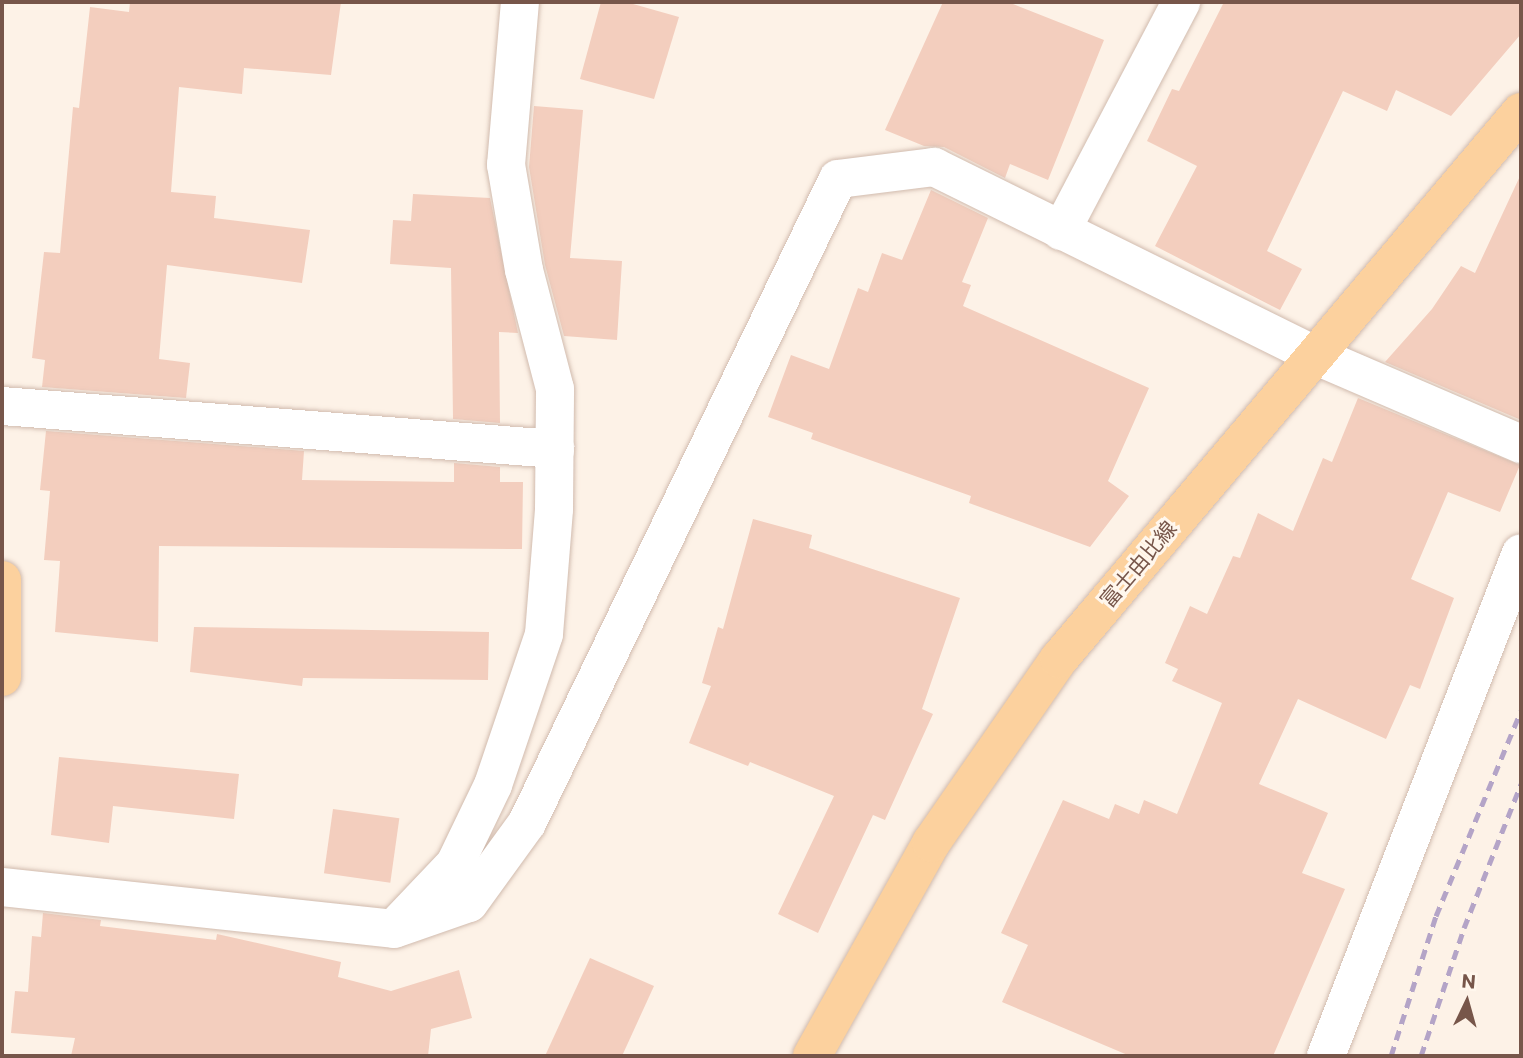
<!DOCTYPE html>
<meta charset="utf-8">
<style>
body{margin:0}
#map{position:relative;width:1523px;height:1058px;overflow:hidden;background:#fdf2e7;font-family:Commissioner,"Noto Sans JP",sans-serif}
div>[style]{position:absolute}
.building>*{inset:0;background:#f3cebe;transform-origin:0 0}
.roads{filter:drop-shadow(0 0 2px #d1bbae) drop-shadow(0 0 2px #d1bbae)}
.minor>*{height:38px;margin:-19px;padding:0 19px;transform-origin:19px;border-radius:19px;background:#fff}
.major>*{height:38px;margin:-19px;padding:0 19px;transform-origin:19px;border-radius:19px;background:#fcd19e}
.rail>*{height:5px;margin-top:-2.5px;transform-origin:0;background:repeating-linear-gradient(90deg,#b4a4c7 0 10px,transparent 0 17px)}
span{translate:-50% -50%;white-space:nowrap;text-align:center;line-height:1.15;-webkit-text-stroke:6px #fff7ed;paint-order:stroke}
.street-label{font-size:21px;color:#77564a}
.frame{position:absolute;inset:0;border:4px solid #77564a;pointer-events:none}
.north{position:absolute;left:1432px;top:967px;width:70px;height:70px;-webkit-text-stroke:5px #fff7ed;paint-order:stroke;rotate:5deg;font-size:19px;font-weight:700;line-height:28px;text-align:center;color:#77564a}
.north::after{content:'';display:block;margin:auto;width:24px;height:32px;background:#77564a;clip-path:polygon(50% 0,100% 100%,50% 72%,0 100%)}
</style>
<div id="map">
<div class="building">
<i style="clip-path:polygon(130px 2px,341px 2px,331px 75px,244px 68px,242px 94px,179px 87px,171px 192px,216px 196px,214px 218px,310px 230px,302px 283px,167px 265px,159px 359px,190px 363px,186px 398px,42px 387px,45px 360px,32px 358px,44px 252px,60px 253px,73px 107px,79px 108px,90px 7px,129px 12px)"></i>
<i style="clip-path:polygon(601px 2px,626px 2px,679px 17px,654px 99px,580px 79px)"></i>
<i style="clip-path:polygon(943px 2px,1008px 2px,1104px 40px,1048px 180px,1010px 164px,1005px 178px,944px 147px,924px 146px,885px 130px)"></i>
<i style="clip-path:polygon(1224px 2px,1521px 2px,1521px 34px,1451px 116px,1396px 90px,1387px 111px,1343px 91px,1267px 251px,1302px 269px,1280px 310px,1155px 246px,1197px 166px,1147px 141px,1172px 89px,1179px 91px)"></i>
<i style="clip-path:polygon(534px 106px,583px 110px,570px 258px,622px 261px,617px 340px,564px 336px,545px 265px,529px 167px)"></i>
<i style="clip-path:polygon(1521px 174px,1521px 420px,1385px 362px,1432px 309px,1461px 266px,1475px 273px)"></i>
<i style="clip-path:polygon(931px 190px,988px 218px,962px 282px,971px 285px,963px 306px,1149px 388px,1108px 481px,1129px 496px,1090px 547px,969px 503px,971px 496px,811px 439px,813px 433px,768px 417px,791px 355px,829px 369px,858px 288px,868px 292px,882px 253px,902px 260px)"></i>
<i style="clip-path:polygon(413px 194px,490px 198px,518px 333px,499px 332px,500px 423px,453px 419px,451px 268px,390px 264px,393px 220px,411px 221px)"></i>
<i style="clip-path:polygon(1358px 398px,1520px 465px,1500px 512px,1448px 492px,1411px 579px,1454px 598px,1420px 689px,1410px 685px,1386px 739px,1298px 699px,1259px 784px,1328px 813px,1302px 873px,1345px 889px,1273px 1056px,1130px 1056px,1002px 1002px,1028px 945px,1001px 933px,1063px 800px,1109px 819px,1115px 804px,1139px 814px,1144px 800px,1177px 814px,1222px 703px,1172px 681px,1178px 669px,1165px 663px,1190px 606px,1207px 614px,1233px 556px,1240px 558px,1258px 513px,1293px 531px,1323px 458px,1332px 462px)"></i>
<i style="clip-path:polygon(46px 431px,304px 451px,302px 480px,454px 482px,454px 463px,500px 467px,500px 482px,523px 482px,522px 549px,159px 546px,158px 642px,55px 632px,60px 561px,44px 560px,50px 491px,40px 490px)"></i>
<i style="clip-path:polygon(753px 519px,812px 535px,809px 548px,960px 598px,922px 709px,933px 714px,885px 820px,873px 815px,818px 933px,778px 914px,834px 796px,750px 762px,748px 766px,689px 743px,711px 686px,702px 683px,718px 627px,723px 629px)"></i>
<i style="clip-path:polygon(194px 627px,489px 632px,488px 680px,303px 678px,302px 686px,190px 672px)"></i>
<i style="clip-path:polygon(59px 757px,239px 774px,234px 819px,113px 806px,109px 843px,51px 835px)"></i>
<i style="left:333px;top:809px;width:67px;height:65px;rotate:8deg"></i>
<i style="clip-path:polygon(43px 913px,101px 920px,100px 926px,216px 940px,217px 934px,341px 962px,338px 977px,391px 991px,459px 970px,472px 1018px,431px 1029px,428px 1056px,71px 1056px,75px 1038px,11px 1033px,15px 991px,28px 992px,32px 936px,41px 937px)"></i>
<i style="clip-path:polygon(590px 958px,654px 986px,622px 1056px,545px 1056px)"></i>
</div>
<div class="roads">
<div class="minor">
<i style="left:1061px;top:231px;width:259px;rotate:-62.3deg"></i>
<i style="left:2px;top:406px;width:555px;rotate:4.45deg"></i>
<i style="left:2px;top:887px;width:394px;rotate:6.1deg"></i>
<i style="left:394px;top:929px;width:79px;rotate:-19.1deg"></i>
<i style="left:469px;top:903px;width:99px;rotate:-54.1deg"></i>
<i style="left:527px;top:823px;width:715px;rotate:-64.22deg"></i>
<i style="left:838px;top:179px;width:97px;rotate:-7.1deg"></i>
<i style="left:934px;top:167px;width:422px;rotate:26.3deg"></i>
<i style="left:1312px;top:354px;width:228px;rotate:23.3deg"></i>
<i style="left:397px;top:925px;width:84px;rotate:-46.4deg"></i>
<i style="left:455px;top:864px;width:88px;rotate:-64.3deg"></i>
<i style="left:493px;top:785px;width:159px;rotate:-71.3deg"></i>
<i style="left:544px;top:634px;width:125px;rotate:-85.4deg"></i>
<i style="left:554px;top:509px;width:120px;rotate:-89.5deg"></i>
<i style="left:555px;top:389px;width:123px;rotate:-104.6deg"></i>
<i style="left:524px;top:270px;width:107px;rotate:-99.7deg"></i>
<i style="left:506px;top:165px;width:164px;rotate:-85.1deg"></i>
<i style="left:1326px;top:1056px;width:539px;rotate:-68.81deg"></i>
</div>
<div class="major">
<i style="left:2px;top:580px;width:97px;rotate:90deg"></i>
<i style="left:812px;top:1056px;width:244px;rotate:-60.8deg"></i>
<i style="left:931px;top:843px;width:224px;rotate:-55.2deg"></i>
<i style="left:1059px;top:659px;width:716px;rotate:-49.82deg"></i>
</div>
</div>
<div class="rail">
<i style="left:1391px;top:1056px;width:147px;rotate:-72.2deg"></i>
<i style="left:1436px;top:916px;width:222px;rotate:-67.5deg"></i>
<i style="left:1421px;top:1056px;width:135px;rotate:-71.4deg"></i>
<i style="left:1464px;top:928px;width:155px;rotate:-68.4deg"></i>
</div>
<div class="street-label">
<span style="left:1138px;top:564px;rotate:-50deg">富士由比線</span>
</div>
<div class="frame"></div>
<div class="north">N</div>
</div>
